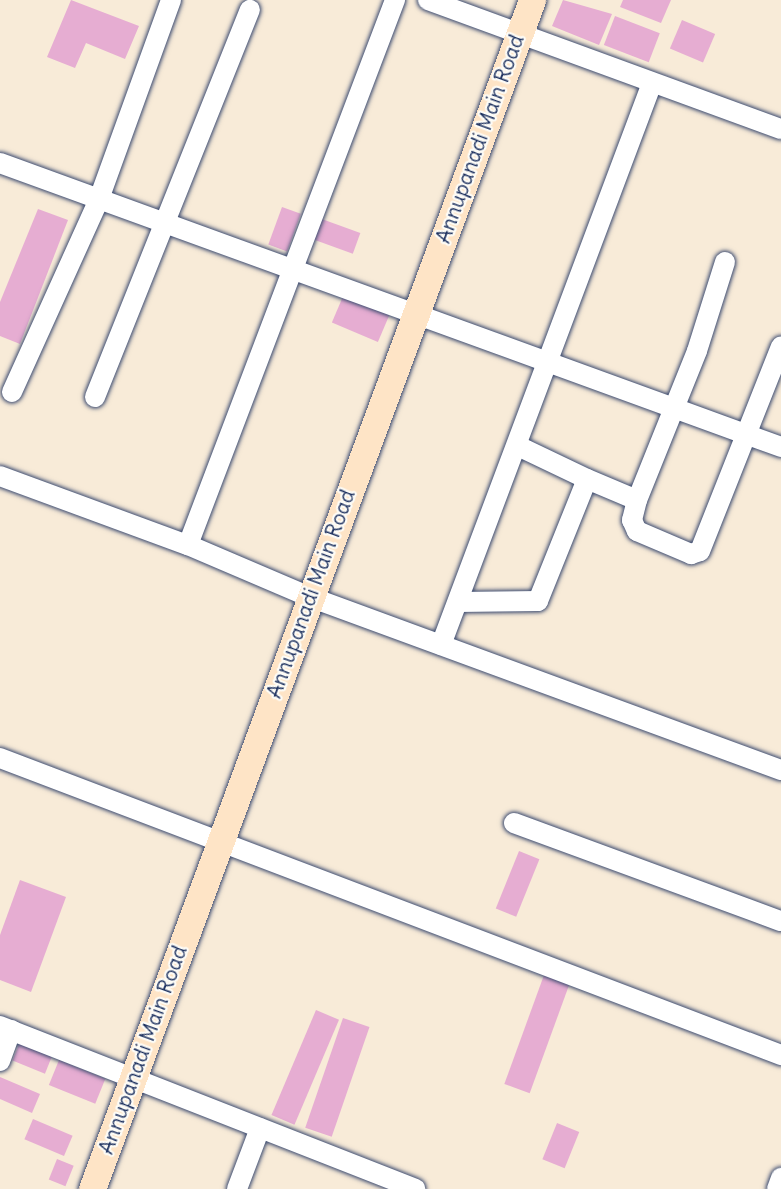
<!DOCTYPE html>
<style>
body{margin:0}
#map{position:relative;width:781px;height:1189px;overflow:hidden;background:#f8ebd8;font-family:Delius,sans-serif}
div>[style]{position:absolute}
.building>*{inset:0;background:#e6add2;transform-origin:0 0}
.roads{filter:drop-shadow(0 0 2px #3c4b70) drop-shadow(0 0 2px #3c4b70)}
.street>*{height:20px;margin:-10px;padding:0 10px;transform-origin:10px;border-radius:10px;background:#fff}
.secondary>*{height:27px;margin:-13.5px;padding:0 13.5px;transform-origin:13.5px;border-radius:13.5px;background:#fee4c6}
span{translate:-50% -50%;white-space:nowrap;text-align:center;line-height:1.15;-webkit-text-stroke:4.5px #fdfcf7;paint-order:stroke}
.street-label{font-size:21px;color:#1b2f5e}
</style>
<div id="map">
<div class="building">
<i style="clip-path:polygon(71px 0,139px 26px,125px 59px,86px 43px,75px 68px,47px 57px)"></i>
<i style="clip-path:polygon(563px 0,612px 14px,599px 45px,552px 26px)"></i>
<i style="clip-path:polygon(623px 0,671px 0,661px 23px,620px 7px)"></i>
<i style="left:615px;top:16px;width:48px;height:31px;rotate:21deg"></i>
<i style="left:682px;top:20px;width:36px;height:31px;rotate:23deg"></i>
<i style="left:282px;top:207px;width:20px;height:40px;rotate:20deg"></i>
<i style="clip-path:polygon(38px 209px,68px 220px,20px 344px,0 336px,0 302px)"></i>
<i style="left:319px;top:218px;width:44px;height:22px;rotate:20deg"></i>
<i style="left:344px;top:294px;width:50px;height:31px;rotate:23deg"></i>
<i style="left:519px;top:851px;width:22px;height:62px;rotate:22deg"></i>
<i style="clip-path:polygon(20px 880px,66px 897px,31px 992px,0 980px,0 935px)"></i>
<i style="left:544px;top:975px;width:27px;height:116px;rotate:20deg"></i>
<i style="left:316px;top:1010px;width:25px;height:114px;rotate:23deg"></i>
<i style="left:343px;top:1018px;width:28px;height:116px;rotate:19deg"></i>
<i style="left:20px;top:1042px;width:35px;height:20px;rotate:22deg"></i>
<i style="left:59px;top:1060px;width:50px;height:27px;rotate:22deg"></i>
<i style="clip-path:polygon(0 1077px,40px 1094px,32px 1113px,0 1099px)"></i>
<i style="left:33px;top:1119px;width:43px;height:22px;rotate:23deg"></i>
<i style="left:557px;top:1123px;width:24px;height:39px;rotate:22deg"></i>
<i style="left:57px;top:1159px;width:18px;height:22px;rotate:22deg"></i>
</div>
<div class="roads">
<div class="street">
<i style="left:395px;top:0;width:583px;rotate:110.8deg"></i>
<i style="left:188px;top:545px;width:133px;rotate:23.1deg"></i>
<i style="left:310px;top:597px;width:502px;rotate:20.17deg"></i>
<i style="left:428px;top:0;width:376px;rotate:20.1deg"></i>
<i style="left:0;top:163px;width:831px;rotate:19.98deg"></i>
<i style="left:725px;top:262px;width:93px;rotate:107.5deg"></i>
<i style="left:697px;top:351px;width:161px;rotate:111.9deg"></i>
<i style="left:637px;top:500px;width:21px;rotate:104deg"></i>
<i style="left:632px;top:520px;width:12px;rotate:66deg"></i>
<i style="left:637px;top:531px;width:59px;rotate:23.1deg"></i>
<i style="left:691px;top:554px;width:9px;rotate:-18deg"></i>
<i style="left:700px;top:551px;width:220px;rotate:-68.4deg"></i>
<i style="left:12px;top:392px;width:212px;rotate:-65.7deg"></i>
<i style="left:99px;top:199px;width:212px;rotate:-70.1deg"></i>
<i style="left:95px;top:397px;width:417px;rotate:-68.2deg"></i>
<i style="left:0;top:476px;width:200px;rotate:20.2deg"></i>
<i style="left:587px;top:479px;width:54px;rotate:22.8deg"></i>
<i style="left:458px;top:602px;width:80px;rotate:-0.7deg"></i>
<i style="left:538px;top:601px;width:131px;rotate:-68.1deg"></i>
<i style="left:587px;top:479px;width:76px;rotate:-154.4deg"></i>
<i style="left:441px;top:645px;width:600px;rotate:-69.42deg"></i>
<i style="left:0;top:758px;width:836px;rotate:20.82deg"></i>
<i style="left:514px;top:823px;width:284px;rotate:20.2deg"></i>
<i style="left:0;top:1026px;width:446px;rotate:21.4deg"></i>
<i style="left:0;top:1061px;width:33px;rotate:-70deg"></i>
<i style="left:237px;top:1189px;width:65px;rotate:-69.3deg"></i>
<i style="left:777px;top:1189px;width:12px;rotate:-70deg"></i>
</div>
<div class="secondary">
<i style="left:92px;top:1189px;width:1268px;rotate:-69.69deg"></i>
</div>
</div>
<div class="street-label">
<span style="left:480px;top:139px;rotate:-70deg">Annupanadi Main Road</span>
<span style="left:311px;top:594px;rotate:-70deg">Annupanadi Main Road</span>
<span style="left:143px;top:1050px;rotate:-70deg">Annupanadi Main Road</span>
</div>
</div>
